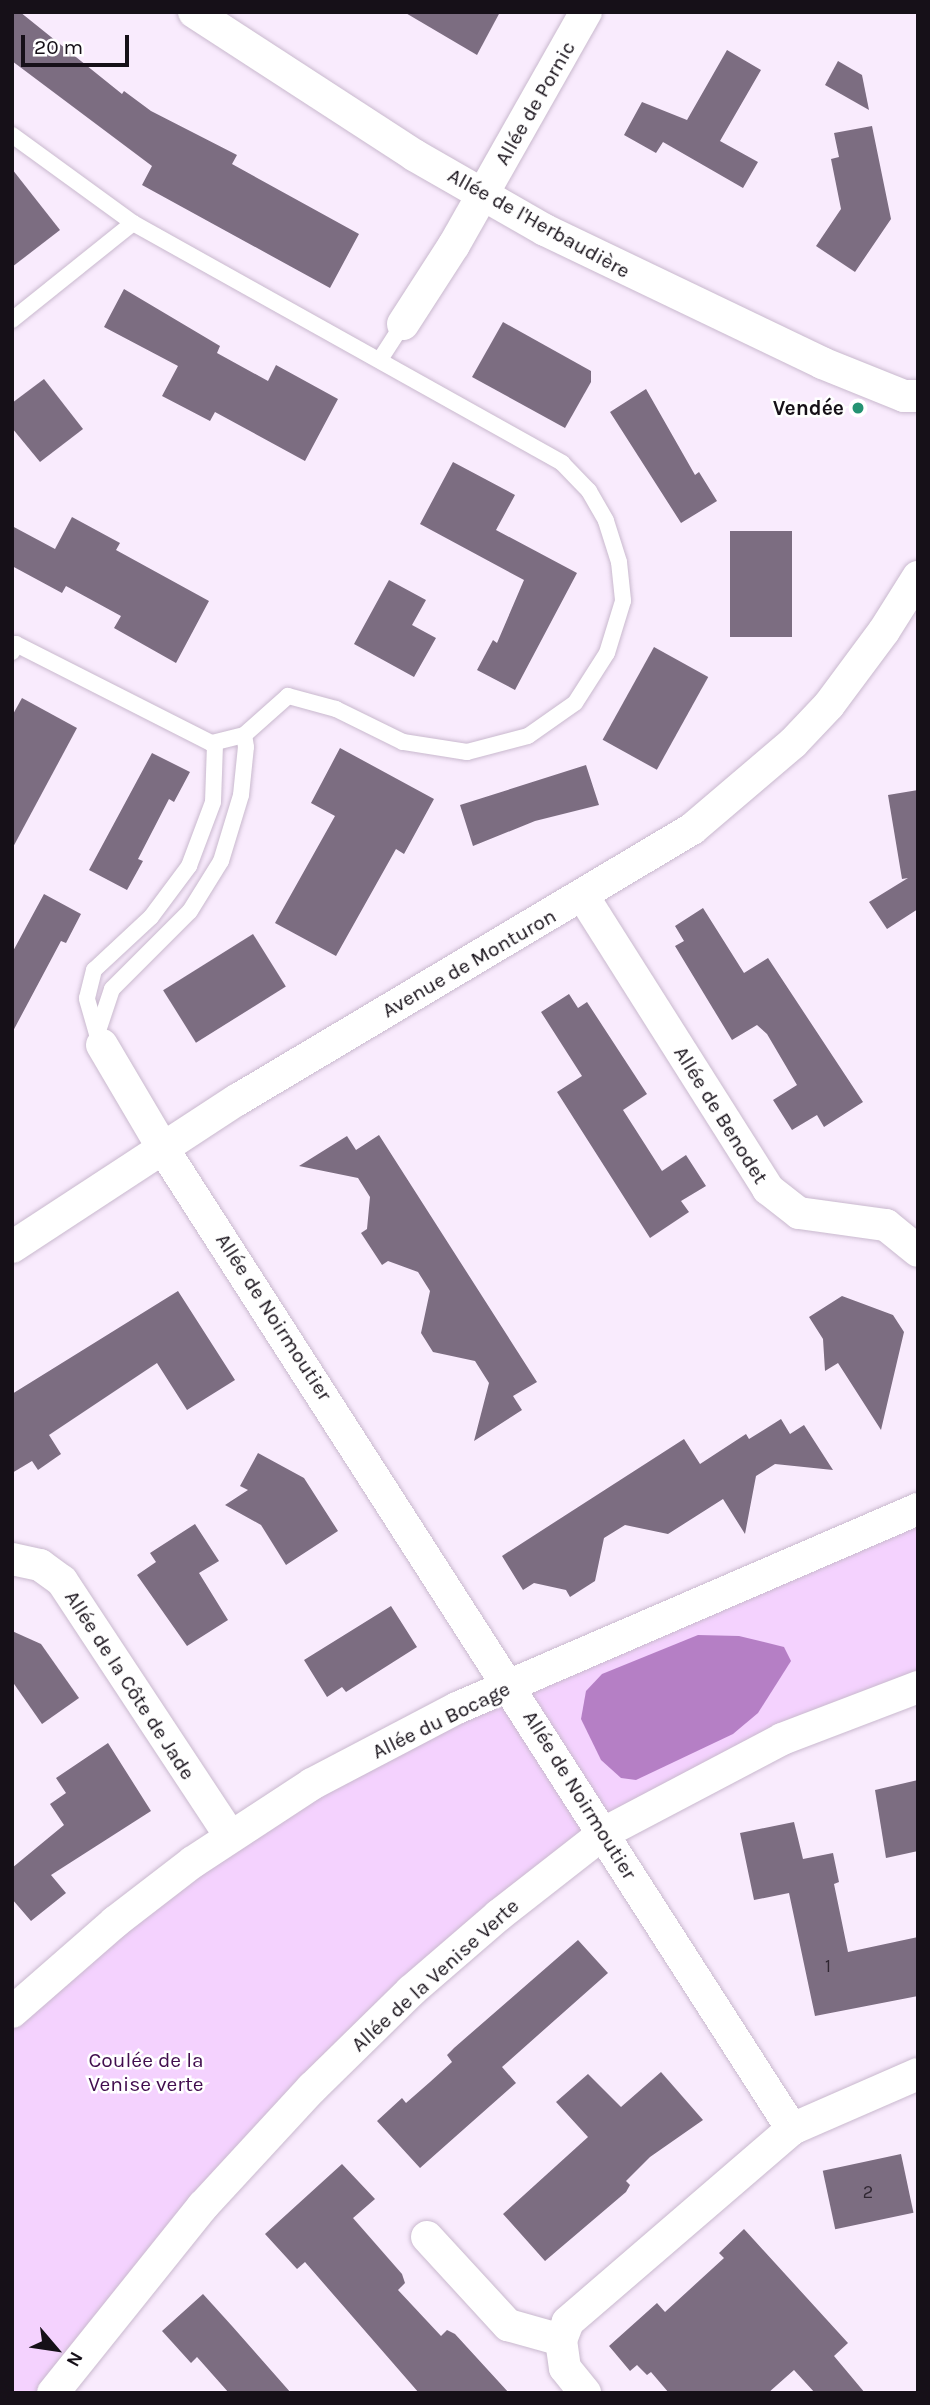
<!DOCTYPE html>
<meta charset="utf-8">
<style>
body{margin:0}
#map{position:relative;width:930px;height:2405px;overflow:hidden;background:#f9ebfd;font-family:Karla,sans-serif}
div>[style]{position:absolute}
.green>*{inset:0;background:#f4d2fe}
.water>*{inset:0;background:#b57fc5}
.building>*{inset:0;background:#7c6d81;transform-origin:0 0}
.roads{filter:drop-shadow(0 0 2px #c9b9ce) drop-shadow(0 0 2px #c9b9ce)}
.lane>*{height:16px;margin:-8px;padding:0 8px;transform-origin:8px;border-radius:8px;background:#fff}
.street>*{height:32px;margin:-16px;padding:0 16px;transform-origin:16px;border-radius:16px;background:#fff}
.dots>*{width:19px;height:19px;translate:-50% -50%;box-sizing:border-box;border:4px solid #fff;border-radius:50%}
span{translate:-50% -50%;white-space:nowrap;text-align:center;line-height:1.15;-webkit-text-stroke:5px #fff;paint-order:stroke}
.number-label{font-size:18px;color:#302732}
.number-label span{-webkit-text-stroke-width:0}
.street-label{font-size:21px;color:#161018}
.poi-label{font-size:21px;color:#161018;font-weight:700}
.right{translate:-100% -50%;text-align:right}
.park-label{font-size:21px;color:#410d4e}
.frame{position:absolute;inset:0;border:14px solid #161018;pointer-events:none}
.north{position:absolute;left:21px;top:2314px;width:70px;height:70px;-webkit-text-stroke:5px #fff;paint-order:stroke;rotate:119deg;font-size:19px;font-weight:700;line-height:28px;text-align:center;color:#161018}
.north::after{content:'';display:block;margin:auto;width:24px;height:32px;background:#161018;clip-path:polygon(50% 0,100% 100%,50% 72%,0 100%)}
.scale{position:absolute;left:21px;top:35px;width:108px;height:32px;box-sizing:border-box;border:4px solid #161018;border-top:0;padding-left:9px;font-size:21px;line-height:24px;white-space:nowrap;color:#161018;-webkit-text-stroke:5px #fff;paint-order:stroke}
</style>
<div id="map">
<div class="green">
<i style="clip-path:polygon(918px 1509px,918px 1687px,664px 1802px,411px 1991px,53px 2393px,12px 2393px,12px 2012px,312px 1784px)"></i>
</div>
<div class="water">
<i style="clip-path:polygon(698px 1635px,739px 1636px,784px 1647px,791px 1661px,758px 1713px,733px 1734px,636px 1780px,621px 1778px,601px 1760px,581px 1719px,586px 1691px,602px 1674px)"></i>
</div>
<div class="building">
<i style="clip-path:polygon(12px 12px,20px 12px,122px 94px,124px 91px,151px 111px,237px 155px,232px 164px,359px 234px,330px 288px,142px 185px,152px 166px,12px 61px)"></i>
<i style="clip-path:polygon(404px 12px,500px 12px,477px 55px)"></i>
<i style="clip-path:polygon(727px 50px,761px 70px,720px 141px,758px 162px,743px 188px,663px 142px,656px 153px,624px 135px,642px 102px,687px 120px)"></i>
<i style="clip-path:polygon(838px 61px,862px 75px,869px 110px,825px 85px)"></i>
<i style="clip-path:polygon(872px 126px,891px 219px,855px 272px,816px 246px,841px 209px,831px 159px,839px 157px,834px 133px)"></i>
<i style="clip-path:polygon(12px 169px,60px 230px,12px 267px)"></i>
<i style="clip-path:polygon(124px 289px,220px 346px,217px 353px,268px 381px,276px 365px,338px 399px,305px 461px,215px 412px,210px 421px,162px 396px,178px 366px,104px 327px)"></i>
<i style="clip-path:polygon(503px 322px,591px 371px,591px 382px,565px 428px,472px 377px)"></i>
<i style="clip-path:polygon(44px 379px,83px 429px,40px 462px,12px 428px,12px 403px)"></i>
<i style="clip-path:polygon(646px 389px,695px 475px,699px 472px,717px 501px,681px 523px,610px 412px)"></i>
<i style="clip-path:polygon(453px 462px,515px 495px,496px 530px,577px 573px,515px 690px,477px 670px,493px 640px,497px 643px,524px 580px,420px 524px)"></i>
<i style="clip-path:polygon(72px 517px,120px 543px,116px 550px,209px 601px,176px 663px,114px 628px,121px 616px,66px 586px,62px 593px,12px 566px,12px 526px,55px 549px)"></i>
<i style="left:730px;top:531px;width:62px;height:106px"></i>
<i style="clip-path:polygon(389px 580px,426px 600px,412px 625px,436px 638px,414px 677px,354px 644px)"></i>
<i style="left:654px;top:647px;width:62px;height:106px;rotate:29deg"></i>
<i style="clip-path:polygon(22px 698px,77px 728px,12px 849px,12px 716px)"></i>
<i style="clip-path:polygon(340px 748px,434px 799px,404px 854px,396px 849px,336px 956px,275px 923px,335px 816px,311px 803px)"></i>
<i style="clip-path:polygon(152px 753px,190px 772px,174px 802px,169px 799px,138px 859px,143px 861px,127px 890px,89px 870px)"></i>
<i style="clip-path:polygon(586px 765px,599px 805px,535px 821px,473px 846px,460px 805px)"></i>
<i style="clip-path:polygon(918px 790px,918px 909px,887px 929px,869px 902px,908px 878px,902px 879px,888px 795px)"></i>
<i style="clip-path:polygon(44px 894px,81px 914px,66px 943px,61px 941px,12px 1033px,12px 953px)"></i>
<i style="clip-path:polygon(703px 908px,744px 973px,768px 958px,863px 1102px,824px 1127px,817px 1115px,792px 1130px,773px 1100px,797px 1085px,767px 1034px,757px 1025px,732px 1040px,675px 946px,684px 941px,675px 926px)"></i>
<i style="left:253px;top:934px;width:62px;height:106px;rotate:58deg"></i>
<i style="clip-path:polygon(569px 994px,578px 1008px,587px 1002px,647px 1094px,623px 1110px,662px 1171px,686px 1155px,706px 1186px,681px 1201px,689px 1212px,650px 1238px,557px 1092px,582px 1076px,541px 1012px)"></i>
<i style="clip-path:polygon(379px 1135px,537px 1382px,513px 1396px,522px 1410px,474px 1441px,489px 1383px,475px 1361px,433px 1352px,421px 1333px,430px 1291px,418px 1272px,388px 1261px,382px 1265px,361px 1233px,367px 1229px,370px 1197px,358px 1178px,299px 1166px,347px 1136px,356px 1150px)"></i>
<i style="clip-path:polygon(178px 1291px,235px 1380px,187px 1410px,157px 1363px,49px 1435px,61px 1454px,38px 1470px,32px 1461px,12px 1473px,12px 1394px)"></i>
<i style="clip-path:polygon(842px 1296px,893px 1315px,904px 1332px,881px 1430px,838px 1363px,825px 1371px,823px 1339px,809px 1317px)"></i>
<i style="clip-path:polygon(781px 1419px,790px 1434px,804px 1425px,833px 1470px,775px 1464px,756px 1476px,745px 1534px,723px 1499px,668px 1534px,625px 1525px,604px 1538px,595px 1581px,570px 1597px,566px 1590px,534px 1583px,523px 1590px,502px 1556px,684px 1439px,700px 1464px,746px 1434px,749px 1439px)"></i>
<i style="clip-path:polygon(258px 1453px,304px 1478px,338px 1531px,286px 1565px,261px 1525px,225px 1505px,248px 1490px,240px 1486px)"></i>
<i style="clip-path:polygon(195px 1524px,219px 1561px,199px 1573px,228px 1620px,187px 1646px,137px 1575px,156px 1562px,150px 1553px)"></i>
<i style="clip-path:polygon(391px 1606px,417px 1647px,346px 1692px,342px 1687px,327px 1697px,304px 1660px)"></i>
<i style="clip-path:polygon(12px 1631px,41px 1644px,79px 1698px,42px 1724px,12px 1681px)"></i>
<i style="clip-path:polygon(108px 1743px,151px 1811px,51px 1875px,66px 1893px,31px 1921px,12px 1899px,12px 1868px,64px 1825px,50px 1804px,66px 1793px,56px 1778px)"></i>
<i style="clip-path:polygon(918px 1780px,918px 1851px,886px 1858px,875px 1790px)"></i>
<i style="clip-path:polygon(794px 1822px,803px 1859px,833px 1853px,839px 1882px,834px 1884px,848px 1952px,918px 1937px,918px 1996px,815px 2016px,789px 1893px,754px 1900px,740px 1833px)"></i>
<i style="clip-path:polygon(578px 1940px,608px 1973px,502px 2067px,516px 2083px,420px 2168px,377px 2121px,402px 2098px,406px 2103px,430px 2082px,452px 2062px,447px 2055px,454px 2048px)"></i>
<i style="clip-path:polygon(661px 2072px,703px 2120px,650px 2157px,626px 2181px,630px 2185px,626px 2192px,545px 2261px,503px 2214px,588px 2137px,556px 2102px,588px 2074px,621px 2107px)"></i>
<i style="left:901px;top:2154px;width:60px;height:80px;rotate:78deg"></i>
<i style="clip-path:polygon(342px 2164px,375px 2199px,353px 2218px,402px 2274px,405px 2283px,398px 2290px,441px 2336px,447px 2330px,455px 2334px,509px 2393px,419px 2393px,305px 2262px,297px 2269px,265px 2234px)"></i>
<i style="clip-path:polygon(744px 2229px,848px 2343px,834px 2356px,865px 2393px,815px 2393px,794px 2370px,768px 2393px,669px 2393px,651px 2372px,647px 2375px,637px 2365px,630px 2371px,609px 2346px,657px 2303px,665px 2312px,724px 2258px,719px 2253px)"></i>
<i style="clip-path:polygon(203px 2294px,232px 2326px,291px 2393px,229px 2393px,197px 2357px,191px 2363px,162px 2331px)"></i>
</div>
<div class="roads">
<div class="lane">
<i style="left:12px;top:135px;width:150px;rotate:36deg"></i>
<i style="left:133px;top:223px;width:492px;rotate:29.2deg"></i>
<i style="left:562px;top:463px;width:39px;rotate:46deg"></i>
<i style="left:589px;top:491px;width:34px;rotate:60deg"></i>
<i style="left:606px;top:521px;width:43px;rotate:72.4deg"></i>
<i style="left:619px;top:562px;width:39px;rotate:84deg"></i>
<i style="left:623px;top:601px;width:54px;rotate:107.1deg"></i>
<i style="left:607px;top:653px;width:59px;rotate:122.6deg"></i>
<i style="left:575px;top:703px;width:57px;rotate:144.9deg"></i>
<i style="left:528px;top:736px;width:63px;rotate:165.3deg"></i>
<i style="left:467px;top:752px;width:65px;rotate:-171.1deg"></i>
<i style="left:403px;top:742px;width:75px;rotate:-153.8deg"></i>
<i style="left:336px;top:709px;width:50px;rotate:-164.8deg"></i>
<i style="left:288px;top:696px;width:59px;rotate:138.4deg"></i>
<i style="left:244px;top:735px;width:34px;rotate:166deg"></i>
<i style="left:211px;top:743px;width:219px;rotate:-153.1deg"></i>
<i style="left:16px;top:644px;width:9px;rotate:117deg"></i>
<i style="left:12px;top:320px;width:155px;rotate:-38.7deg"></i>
<i style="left:381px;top:358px;width:40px;rotate:-57.1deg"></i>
<i style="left:97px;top:1034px;width:37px;rotate:-106deg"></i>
<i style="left:87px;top:998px;width:29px;rotate:-76deg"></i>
<i style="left:94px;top:970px;width:78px;rotate:-42.9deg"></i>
<i style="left:151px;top:917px;width:64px;rotate:-53.3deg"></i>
<i style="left:189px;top:866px;width:68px;rotate:-69.4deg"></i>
<i style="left:213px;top:802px;width:58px;rotate:-88deg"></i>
<i style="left:102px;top:1045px;width:12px;rotate:-114deg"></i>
<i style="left:97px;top:1034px;width:47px;rotate:-71.6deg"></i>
<i style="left:112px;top:989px;width:110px;rotate:-45deg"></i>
<i style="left:190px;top:911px;width:59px;rotate:-58.2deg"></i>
<i style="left:221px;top:861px;width:69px;rotate:-73.1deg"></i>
<i style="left:241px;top:795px;width:48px;rotate:-84.1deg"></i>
<i style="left:246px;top:747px;width:12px;rotate:-99deg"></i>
</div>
<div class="street">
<i style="left:194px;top:12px;width:262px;rotate:33deg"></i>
<i style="left:414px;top:155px;width:151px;rotate:29.8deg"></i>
<i style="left:545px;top:230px;width:307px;rotate:25.6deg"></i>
<i style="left:822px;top:363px;width:88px;rotate:21.9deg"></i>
<i style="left:904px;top:396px;width:14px"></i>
<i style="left:403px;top:324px;width:94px;rotate:-57.2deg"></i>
<i style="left:454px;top:245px;width:268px;rotate:-60.5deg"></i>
<i style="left:583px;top:896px;width:347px;rotate:57.7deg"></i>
<i style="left:768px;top:1189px;width:39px;rotate:38deg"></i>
<i style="left:799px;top:1213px;width:88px;rotate:7.9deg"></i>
<i style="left:886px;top:1225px;width:41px;rotate:39.1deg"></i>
<i style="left:102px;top:1045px;width:118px;rotate:59.5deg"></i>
<i style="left:162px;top:1147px;width:1167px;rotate:57.32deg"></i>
<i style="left:792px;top:2129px;width:296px;rotate:139.3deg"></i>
<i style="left:568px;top:2322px;width:19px;rotate:111deg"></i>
<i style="left:561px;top:2340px;width:28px;rotate:82deg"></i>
<i style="left:565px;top:2368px;width:32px;rotate:51deg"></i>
<i style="left:12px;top:1247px;width:269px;rotate:-33.2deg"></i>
<i style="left:237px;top:1100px;width:530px;rotate:-30.78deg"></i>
<i style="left:692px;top:829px;width:133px;rotate:-40.4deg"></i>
<i style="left:793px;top:743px;width:52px;rotate:-46.5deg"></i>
<i style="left:829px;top:705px;width:92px;rotate:-53.4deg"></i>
<i style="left:884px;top:631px;width:64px;rotate:-57.8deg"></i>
<i style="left:12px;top:1559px;width:29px;rotate:12deg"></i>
<i style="left:40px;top:1565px;width:27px;rotate:36deg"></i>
<i style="left:62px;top:1581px;width:305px;rotate:56.6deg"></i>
<i style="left:12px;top:2012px;width:137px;rotate:-41.1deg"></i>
<i style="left:115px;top:1922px;width:98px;rotate:-37.6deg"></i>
<i style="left:193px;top:1862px;width:142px;rotate:-33.2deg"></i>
<i style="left:312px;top:1784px;width:164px;rotate:-27.7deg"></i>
<i style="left:457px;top:1708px;width:502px;rotate:-23.35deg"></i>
<i style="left:792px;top:2129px;width:137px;rotate:-23.6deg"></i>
<i style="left:427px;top:2237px;width:120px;rotate:47.4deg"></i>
<i style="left:508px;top:2325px;width:55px;rotate:15.8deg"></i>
<i style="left:53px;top:2393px;width:240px;rotate:-51.3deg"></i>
<i style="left:203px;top:2206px;width:161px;rotate:-47.3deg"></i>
<i style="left:312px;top:2088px;width:139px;rotate:-44.4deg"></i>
<i style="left:411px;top:1991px;width:116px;rotate:-40.8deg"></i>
<i style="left:499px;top:1915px;width:133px;rotate:-38deg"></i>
<i style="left:604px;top:1833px;width:201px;rotate:-27.8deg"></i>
<i style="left:782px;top:1739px;width:146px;rotate:-20.9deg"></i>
</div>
</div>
<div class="dots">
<i style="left:858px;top:408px;background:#249272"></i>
</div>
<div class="number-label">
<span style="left:828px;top:1966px">1</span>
<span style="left:868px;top:2192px">2</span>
</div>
<div class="street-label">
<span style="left:535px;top:103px;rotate:-60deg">Allée de Pornic</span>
<span style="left:539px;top:223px;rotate:29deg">Allée de l'Herbaudière</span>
<span style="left:469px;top:963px;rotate:-30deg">Avenue de Monturon</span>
<span style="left:721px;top:1115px;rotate:58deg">Allée de Benodet</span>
<span style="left:274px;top:1317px;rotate:57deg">Allée de Noirmoutier</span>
<span style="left:130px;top:1685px;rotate:57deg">Allée de la Côte de Jade</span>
<span style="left:441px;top:1720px;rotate:-26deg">Allée du Bocage</span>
<span style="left:580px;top:1795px;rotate:58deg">Allée de Noirmoutier</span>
<span style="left:435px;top:1975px;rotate:-42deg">Allée de la Venise Verte</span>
</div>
<div class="poi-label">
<span class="right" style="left:844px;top:408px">Vendée</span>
</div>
<div class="park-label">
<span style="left:146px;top:2072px">Coulée de la<br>Venise verte</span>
</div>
<div class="frame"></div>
<div class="north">N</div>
<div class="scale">20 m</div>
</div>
